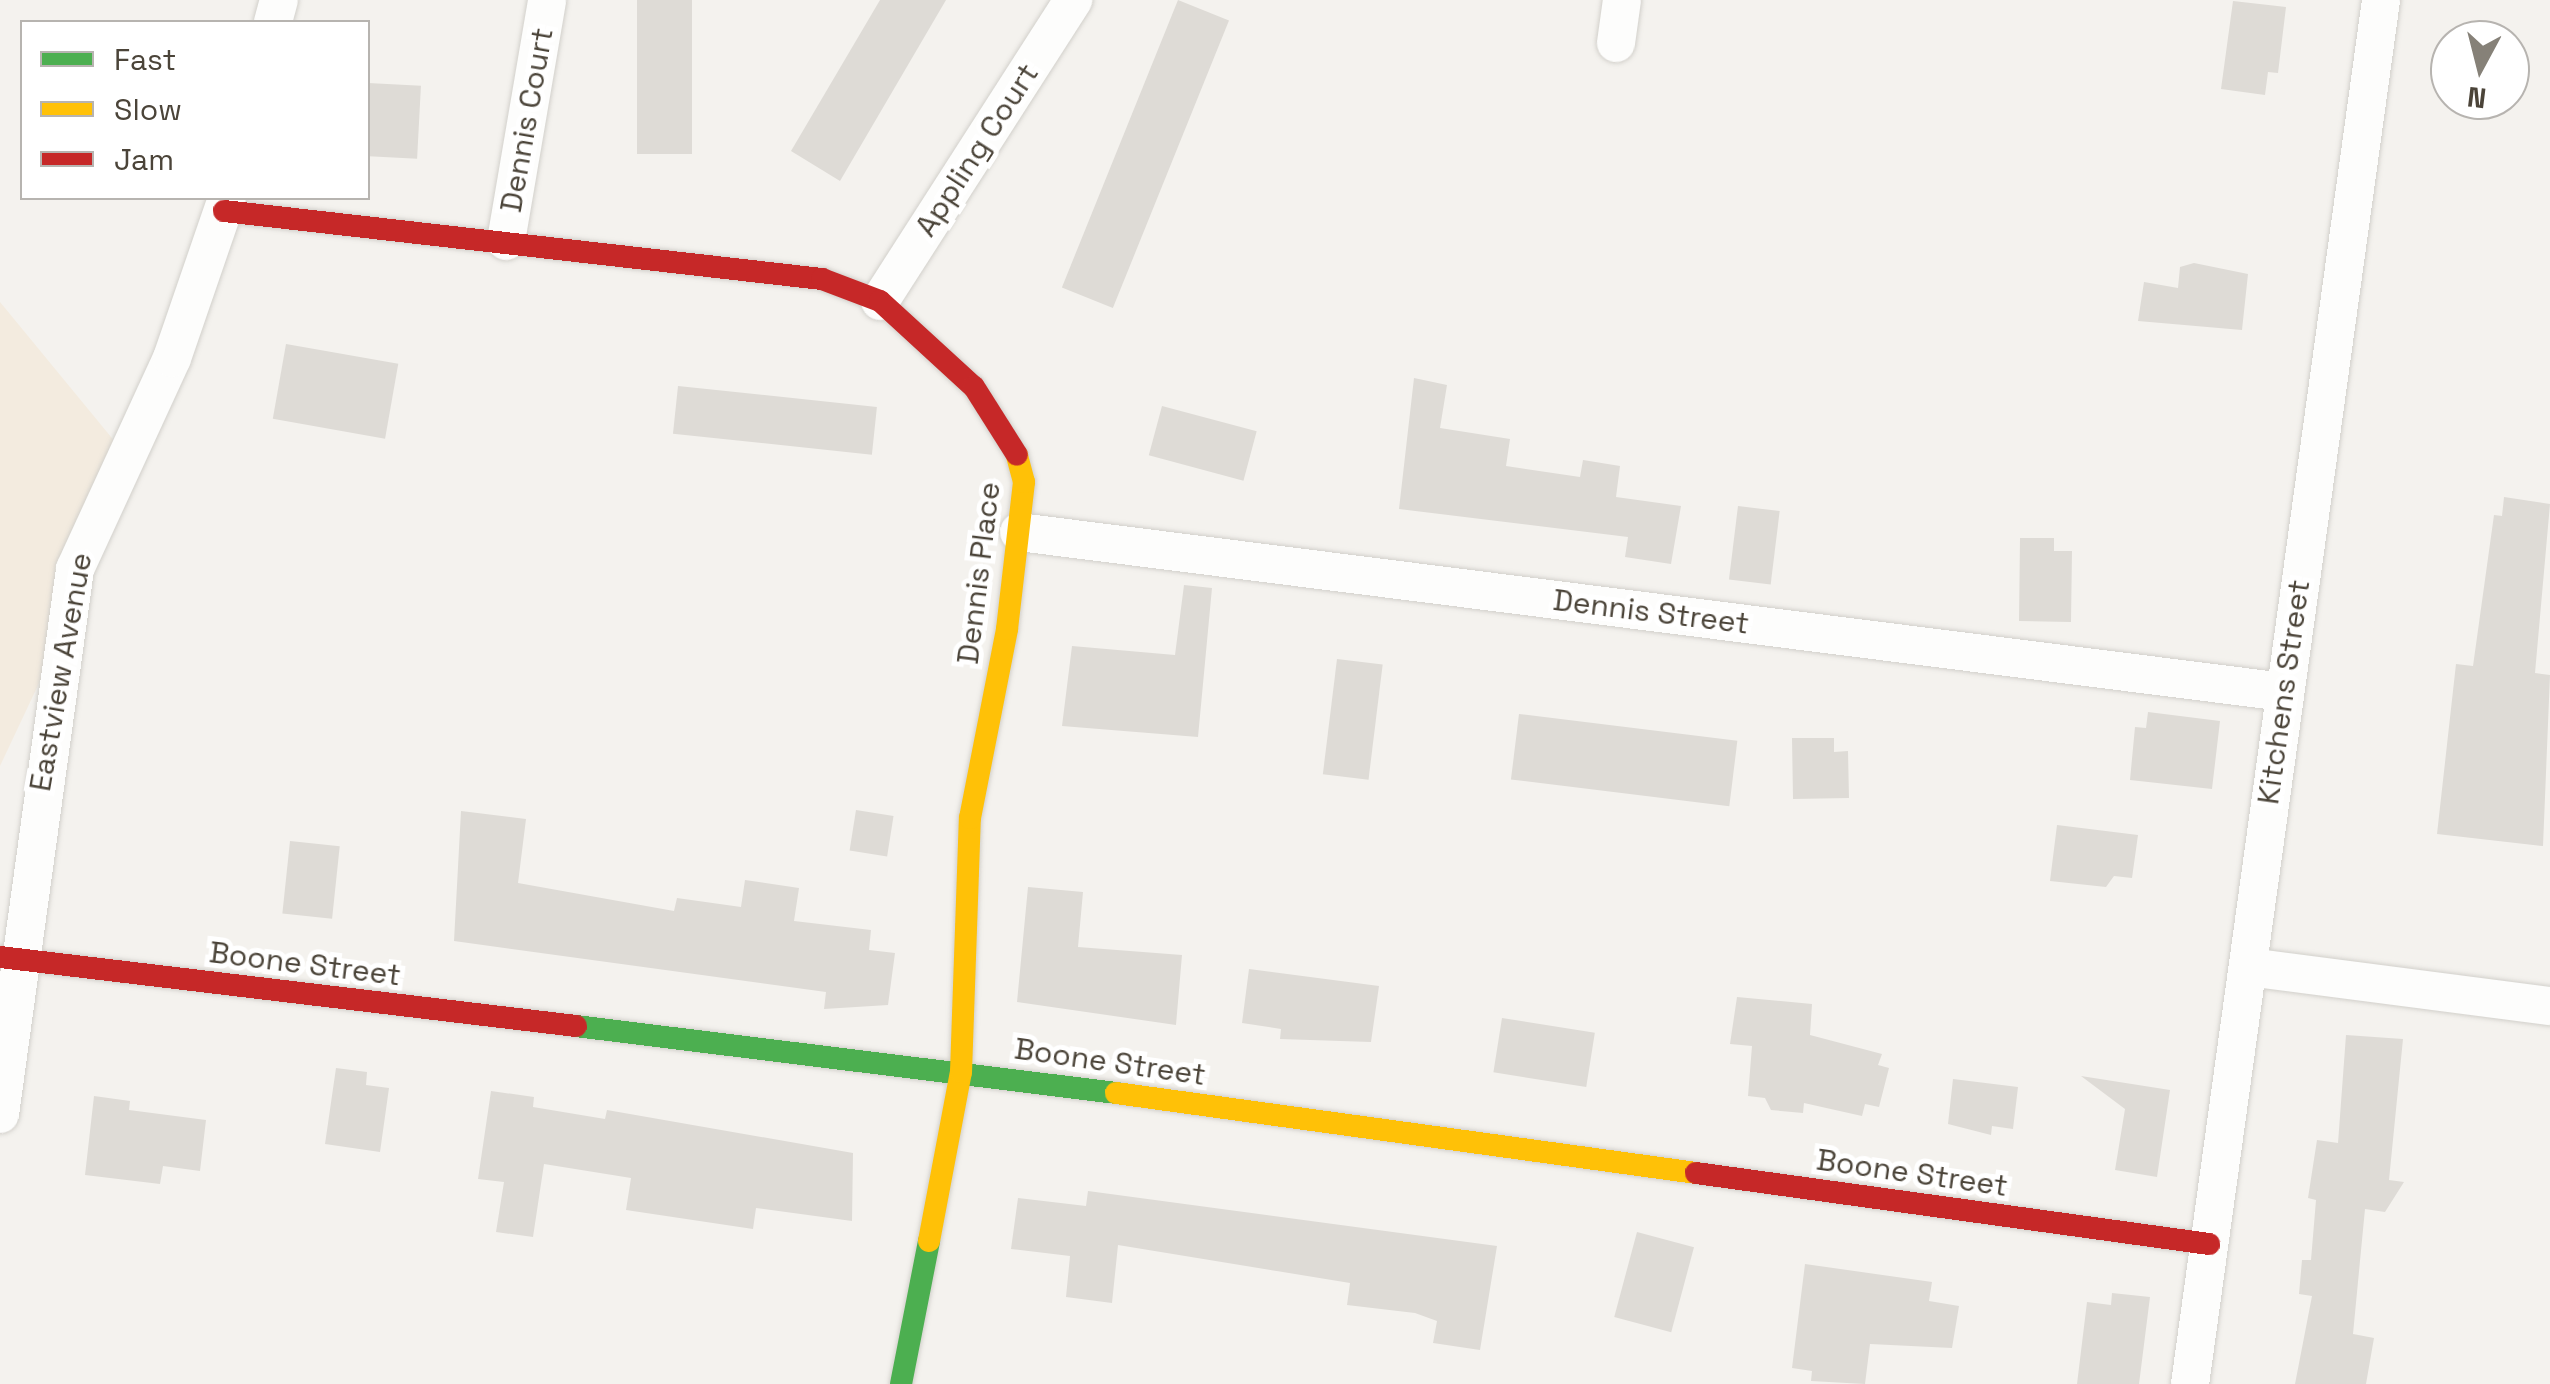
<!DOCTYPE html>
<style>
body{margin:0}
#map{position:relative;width:2550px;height:1384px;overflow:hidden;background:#f4f2ee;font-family:"Space Grotesk",sans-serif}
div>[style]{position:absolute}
.commercial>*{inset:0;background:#f3ebdf}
.building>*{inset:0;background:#dedbd6;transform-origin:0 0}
.roads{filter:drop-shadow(0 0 2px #d2d0cb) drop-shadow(0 0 2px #d2d0cb)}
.street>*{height:38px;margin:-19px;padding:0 19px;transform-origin:19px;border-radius:19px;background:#fdfdfc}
.fast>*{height:22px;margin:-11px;padding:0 11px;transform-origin:11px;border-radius:11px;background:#4caf50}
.slow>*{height:22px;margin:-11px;padding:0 11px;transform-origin:11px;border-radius:11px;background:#ffc107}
.jam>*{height:22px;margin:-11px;padding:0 11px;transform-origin:11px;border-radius:11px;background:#c62828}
span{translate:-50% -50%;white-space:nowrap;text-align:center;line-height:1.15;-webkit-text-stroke:10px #fff;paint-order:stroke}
.street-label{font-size:30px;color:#4b4439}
.legend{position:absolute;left:20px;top:20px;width:350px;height:180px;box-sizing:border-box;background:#fff;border:2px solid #b7b4b0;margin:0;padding:12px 18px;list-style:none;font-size:30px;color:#4b4439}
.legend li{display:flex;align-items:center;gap:20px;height:50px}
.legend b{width:50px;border:2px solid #b7b4b0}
.north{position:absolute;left:2430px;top:20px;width:100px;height:100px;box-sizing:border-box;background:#fff;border:2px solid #b7b4b0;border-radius:50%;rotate:187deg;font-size:28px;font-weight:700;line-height:40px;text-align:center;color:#4b4439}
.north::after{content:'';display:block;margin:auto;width:35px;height:45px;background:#868178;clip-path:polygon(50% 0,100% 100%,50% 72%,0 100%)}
</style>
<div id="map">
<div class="commercial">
<i style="clip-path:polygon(0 302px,139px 471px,0 766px)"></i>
</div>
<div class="building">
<i style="left:637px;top:0;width:55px;height:154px"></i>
<i style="clip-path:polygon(880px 0,946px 0,840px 181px,791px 151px)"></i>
<i style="left:1178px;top:0;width:55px;height:310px;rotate:22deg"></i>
<i style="clip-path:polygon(2233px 1px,2286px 7px,2278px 73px,2268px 72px,2265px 95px,2221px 89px)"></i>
<i style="left:368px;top:83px;width:53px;height:73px;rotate:3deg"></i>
<i style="clip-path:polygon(2194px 263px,2248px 274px,2242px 330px,2138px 321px,2144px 282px,2178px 288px,2180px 267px)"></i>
<i style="left:286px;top:344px;width:114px;height:76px;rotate:10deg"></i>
<i style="clip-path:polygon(1414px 378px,1447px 385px,1440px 428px,1510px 439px,1506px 466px,1580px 477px,1583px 460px,1620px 466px,1616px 497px,1681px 506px,1671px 564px,1625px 557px,1628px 537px,1399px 509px)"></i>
<i style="left:678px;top:386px;width:200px;height:48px;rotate:6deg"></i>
<i style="left:1162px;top:406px;width:98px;height:51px;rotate:15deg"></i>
<i style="clip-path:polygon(2504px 497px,2550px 504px,2535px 673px,2550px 675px,2543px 846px,2437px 834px,2456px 664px,2473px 666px,2494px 515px,2502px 516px)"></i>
<i style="left:1738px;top:506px;width:42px;height:74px;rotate:7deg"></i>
<i style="clip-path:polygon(2020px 538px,2054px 538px,2054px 551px,2072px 551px,2071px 622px,2019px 621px)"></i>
<i style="clip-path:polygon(1184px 585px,1212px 588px,1198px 737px,1062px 726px,1072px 646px,1175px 655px)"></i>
<i style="left:1337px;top:659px;width:46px;height:116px;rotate:7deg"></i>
<i style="clip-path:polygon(2148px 712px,2220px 721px,2212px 789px,2130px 780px,2135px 727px,2146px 728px)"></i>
<i style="left:1519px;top:714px;width:220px;height:66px;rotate:7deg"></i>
<i style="clip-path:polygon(1792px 738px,1834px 738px,1834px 752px,1848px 751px,1849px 798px,1793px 799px)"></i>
<i style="left:856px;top:810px;width:38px;height:41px;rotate:9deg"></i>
<i style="clip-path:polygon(461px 811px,526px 819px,518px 883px,674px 911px,677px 898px,741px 907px,745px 880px,799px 888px,794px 921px,871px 930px,869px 950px,895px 953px,888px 1005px,824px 1009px,826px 992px,454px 941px)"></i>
<i style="clip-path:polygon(2057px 825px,2138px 835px,2132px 878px,2114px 876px,2106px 887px,2050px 881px)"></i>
<i style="left:290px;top:841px;width:50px;height:73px;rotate:6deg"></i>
<i style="clip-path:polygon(1028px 887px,1083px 892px,1078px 947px,1182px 955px,1176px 1025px,1017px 1002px)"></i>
<i style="clip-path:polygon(1249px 969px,1379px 986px,1371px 1042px,1280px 1039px,1281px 1029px,1242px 1023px)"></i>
<i style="clip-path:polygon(1737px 997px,1812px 1004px,1810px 1035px,1882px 1054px,1878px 1065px,1889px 1068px,1879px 1107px,1865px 1104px,1862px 1116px,1804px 1103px,1803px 1113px,1771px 1110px,1765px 1098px,1748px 1096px,1752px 1046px,1730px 1044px)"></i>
<i style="left:1502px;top:1018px;width:94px;height:55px;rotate:9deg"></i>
<i style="clip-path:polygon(2346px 1035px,2403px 1039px,2389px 1180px,2404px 1182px,2385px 1212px,2365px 1209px,2353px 1334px,2374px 1338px,2366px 1384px,2295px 1384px,2312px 1296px,2299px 1294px,2302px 1260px,2311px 1260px,2316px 1200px,2308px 1198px,2317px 1140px,2338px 1143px)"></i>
<i style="clip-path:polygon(336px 1068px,367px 1072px,366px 1085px,389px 1088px,380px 1152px,325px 1144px)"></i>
<i style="clip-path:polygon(2081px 1076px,2170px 1090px,2157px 1177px,2115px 1170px,2125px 1109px)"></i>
<i style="clip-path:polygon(1953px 1079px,2018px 1087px,2013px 1129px,1992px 1126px,1991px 1135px,1948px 1124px)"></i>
<i style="clip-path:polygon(491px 1091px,534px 1097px,533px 1107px,605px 1119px,607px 1110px,853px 1153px,852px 1221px,756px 1208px,753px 1229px,626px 1210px,631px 1178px,544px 1164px,533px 1237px,496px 1232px,504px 1182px,478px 1179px)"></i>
<i style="clip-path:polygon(94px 1096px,130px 1101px,129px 1110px,206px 1120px,200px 1171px,163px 1166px,160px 1184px,85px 1175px)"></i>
<i style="clip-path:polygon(1088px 1191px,1497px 1246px,1480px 1350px,1433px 1343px,1437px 1321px,1415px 1313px,1347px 1305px,1350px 1283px,1118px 1245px,1112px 1303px,1066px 1297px,1070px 1256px,1011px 1249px,1018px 1198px,1086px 1206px)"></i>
<i style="left:1637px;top:1232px;width:59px;height:88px;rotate:15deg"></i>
<i style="clip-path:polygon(1805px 1264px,1932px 1282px,1929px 1301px,1959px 1306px,1952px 1348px,1870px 1344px,1865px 1384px,1811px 1381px,1812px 1371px,1792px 1368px)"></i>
<i style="clip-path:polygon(2112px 1293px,2150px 1297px,2139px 1384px,2077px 1384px,2087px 1302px,2111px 1305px)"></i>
</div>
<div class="roads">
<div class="street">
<i style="left:273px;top:22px;width:23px;rotate:-75deg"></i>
<i style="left:1616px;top:43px;width:43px;rotate:-82.1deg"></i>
<i style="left:506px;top:241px;width:244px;rotate:-80.3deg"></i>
<i style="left:880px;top:301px;width:358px;rotate:-57.3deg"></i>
<i style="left:1019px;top:532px;width:1274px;rotate:7.21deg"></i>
<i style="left:2249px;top:967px;width:304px;rotate:7.4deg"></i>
<i style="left:0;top:1114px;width:550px;rotate:-82.16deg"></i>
<i style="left:75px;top:569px;width:232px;rotate:-65.3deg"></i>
<i style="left:172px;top:358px;width:169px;rotate:-71deg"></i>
<i style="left:2190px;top:1384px;width:1397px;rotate:-82.14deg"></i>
</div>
<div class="fast">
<i style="left:576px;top:1026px;width:544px;rotate:7.07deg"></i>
<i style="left:901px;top:1384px;width:146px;rotate:-78.9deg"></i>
</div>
<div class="slow">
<i style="left:1116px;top:1093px;width:585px;rotate:7.85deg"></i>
<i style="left:929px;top:1241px;width:172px;rotate:-79.3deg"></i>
<i style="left:961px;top:1072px;width:254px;rotate:-88deg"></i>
<i style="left:970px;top:818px;width:193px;rotate:-78.9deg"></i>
<i style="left:1007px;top:629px;width:148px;rotate:-83.4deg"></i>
<i style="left:1024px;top:482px;width:28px;rotate:-105deg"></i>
</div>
<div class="jam">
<i style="left:224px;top:211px;width:602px;rotate:6.49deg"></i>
<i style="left:822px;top:279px;width:62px;rotate:20.8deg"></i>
<i style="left:880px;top:301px;width:127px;rotate:42.5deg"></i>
<i style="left:974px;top:387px;width:80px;rotate:57.7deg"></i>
<i style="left:0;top:957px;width:580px;rotate:6.83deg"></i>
<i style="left:1696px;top:1173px;width:518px;rotate:7.88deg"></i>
</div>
</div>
<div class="street-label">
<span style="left:527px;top:120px;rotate:-80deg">Dennis Court</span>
<span style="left:977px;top:150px;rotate:-57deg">Appling Court</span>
<span style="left:979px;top:573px;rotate:-83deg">Dennis Place</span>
<span style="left:1651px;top:612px;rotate:7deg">Dennis Street</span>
<span style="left:61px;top:672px;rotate:-80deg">Eastview Avenue</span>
<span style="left:2284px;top:692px;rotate:-82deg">Kitchens Street</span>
<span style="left:305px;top:964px;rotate:7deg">Boone Street</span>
<span style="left:1110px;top:1062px;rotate:8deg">Boone Street</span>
<span style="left:1912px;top:1173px;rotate:8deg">Boone Street</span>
</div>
<ul class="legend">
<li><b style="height:12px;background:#4caf50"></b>Fast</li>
<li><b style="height:12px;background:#ffc107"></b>Slow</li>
<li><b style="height:12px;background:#c62828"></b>Jam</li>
</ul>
<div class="north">N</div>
</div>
